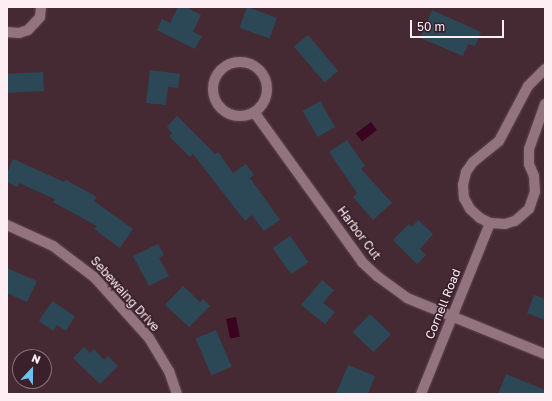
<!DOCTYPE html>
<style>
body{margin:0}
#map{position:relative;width:552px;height:401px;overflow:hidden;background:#452a34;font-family:"Golos Text",sans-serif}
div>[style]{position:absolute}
.water>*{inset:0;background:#3a031f;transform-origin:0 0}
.building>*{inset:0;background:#2c4857;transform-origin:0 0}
.roads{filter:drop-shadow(0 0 1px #5d4750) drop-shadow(0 0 1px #5d4750)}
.minor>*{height:10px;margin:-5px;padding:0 5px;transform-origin:5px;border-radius:5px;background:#93737e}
.minor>.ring{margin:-5px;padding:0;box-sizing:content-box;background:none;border:10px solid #93737e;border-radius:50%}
span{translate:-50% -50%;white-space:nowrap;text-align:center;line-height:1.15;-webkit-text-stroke:3.5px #3a202a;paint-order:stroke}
.street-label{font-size:12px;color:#fdeef3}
.frame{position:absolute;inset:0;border:8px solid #fdeef3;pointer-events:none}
.north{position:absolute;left:12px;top:349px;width:40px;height:40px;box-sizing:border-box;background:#3a202a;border:1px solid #88727a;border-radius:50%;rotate:22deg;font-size:11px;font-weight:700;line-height:16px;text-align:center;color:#fdeef3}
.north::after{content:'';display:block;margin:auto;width:14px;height:18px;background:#6bc3f2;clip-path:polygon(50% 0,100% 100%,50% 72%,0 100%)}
.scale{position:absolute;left:410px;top:20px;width:94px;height:18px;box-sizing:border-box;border:2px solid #fdeef3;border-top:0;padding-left:5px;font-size:12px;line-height:14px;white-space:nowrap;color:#fdeef3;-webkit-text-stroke:3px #3a202a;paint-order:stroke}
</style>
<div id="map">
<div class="water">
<i style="left:371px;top:122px;width:10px;height:19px;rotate:53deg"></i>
<i style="left:236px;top:317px;width:20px;height:10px;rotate:79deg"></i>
</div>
<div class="building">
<i style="clip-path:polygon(178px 7px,186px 7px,201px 15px,193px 32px,202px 36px,195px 49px,157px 30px,162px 19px,170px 23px)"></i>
<i style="left:247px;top:7px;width:32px;height:22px;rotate:20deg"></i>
<i style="clip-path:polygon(432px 10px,481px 32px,475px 46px,468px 44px,463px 56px,420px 38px)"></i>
<i style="left:308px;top:35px;width:47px;height:18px;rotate:50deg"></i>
<i style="clip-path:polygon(150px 70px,180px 74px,178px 88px,168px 87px,166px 105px,146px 103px)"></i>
<i style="left:43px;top:72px;width:19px;height:36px;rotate:87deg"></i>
<i style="left:320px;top:101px;width:30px;height:20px;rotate:60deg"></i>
<i style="clip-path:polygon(177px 116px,215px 154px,218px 152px,233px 173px,246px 164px,254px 175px,250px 178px,280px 220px,264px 231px,252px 215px,245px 221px,193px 154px,190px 157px,169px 136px,172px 133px,167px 127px)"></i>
<i style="clip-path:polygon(347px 140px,365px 166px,361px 169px,392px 203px,373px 220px,353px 197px,357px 193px,329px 152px)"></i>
<i style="clip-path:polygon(13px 159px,64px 182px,66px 180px,97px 197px,94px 201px,133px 229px,120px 248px,94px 229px,97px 226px,53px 202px,55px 199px,19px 183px,17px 187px,7px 182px,7px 173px)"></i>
<i style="clip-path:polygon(418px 220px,433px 234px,420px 249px,426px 255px,417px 264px,393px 240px,409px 224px,412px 227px)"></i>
<i style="left:290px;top:236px;width:32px;height:21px;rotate:55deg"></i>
<i style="clip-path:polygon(158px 244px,164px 255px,159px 258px,169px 276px,149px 286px,133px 256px)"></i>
<i style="clip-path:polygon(7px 268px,37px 281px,27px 302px,7px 293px)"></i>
<i style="clip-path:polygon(322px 280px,334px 290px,323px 303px,335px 312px,325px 324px,301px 305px)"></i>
<i style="clip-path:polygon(183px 286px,200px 302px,203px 299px,210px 306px,189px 327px,165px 305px)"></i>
<i style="clip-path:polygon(534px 295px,545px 299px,545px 320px,527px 313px)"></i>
<i style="clip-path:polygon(52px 301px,75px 316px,66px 331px,57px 325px,53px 331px,39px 321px)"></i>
<i style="left:370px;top:314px;width:29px;height:25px;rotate:44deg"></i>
<i style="left:216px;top:330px;width:40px;height:22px;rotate:67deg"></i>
<i style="clip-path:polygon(84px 347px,90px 353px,94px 349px,104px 360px,108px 356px,118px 366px,100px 384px,73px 358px)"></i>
<i style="clip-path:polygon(348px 365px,375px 376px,368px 394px,336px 394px)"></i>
<i style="clip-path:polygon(506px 374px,545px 390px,545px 394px,498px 394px)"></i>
</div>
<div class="roads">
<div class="minor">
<i style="left:7px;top:32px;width:12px;rotate:5deg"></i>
<i style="left:19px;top:33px;width:9px;rotate:-18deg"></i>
<i style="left:28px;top:30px;width:18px;rotate:-47deg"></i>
<i style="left:40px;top:17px;width:10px;rotate:-84deg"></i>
<i class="ring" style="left:213px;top:62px;width:44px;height:44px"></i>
<i style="left:545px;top:69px;width:24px;rotate:135deg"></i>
<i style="left:528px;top:86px;width:62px;rotate:117.8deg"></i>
<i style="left:499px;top:141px;width:33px;rotate:141deg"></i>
<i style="left:473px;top:162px;width:12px;rotate:125deg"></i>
<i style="left:466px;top:172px;width:13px;rotate:103deg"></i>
<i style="left:463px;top:185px;width:13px;rotate:86deg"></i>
<i style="left:464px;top:198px;width:13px;rotate:61deg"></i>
<i style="left:470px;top:209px;width:13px;rotate:42deg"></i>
<i style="left:480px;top:218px;width:11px;rotate:27deg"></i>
<i style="left:490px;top:223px;width:15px;rotate:4deg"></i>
<i style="left:505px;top:224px;width:10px;rotate:-17deg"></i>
<i style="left:515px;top:221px;width:18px;rotate:-41deg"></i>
<i style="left:529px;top:209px;width:18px;rotate:-71deg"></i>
<i style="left:535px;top:192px;width:16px;rotate:-94deg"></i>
<i style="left:534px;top:176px;width:13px;rotate:-113deg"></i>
<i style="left:529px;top:164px;width:15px;rotate:-90deg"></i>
<i style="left:529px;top:149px;width:48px;rotate:-70.4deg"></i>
<i style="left:254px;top:112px;width:185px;rotate:54.2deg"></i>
<i style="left:362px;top:262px;width:21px;rotate:43deg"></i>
<i style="left:377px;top:276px;width:37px;rotate:36deg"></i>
<i style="left:407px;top:298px;width:149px;rotate:22.1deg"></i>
<i style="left:7px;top:225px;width:51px;rotate:24.5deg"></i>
<i style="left:53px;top:246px;width:51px;rotate:37.1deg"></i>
<i style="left:94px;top:277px;width:82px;rotate:48deg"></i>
<i style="left:149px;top:338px;width:39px;rotate:59deg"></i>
<i style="left:169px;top:371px;width:24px;rotate:71deg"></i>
<i style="left:421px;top:394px;width:184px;rotate:-68deg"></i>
</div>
</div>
<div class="street-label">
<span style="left:359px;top:233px;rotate:53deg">Harbor Cut</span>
<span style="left:125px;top:294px;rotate:48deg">Sebewaing Drive</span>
<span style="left:443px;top:304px;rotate:-68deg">Cornell Road</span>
</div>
<div class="frame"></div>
<div class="north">N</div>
<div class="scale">50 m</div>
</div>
